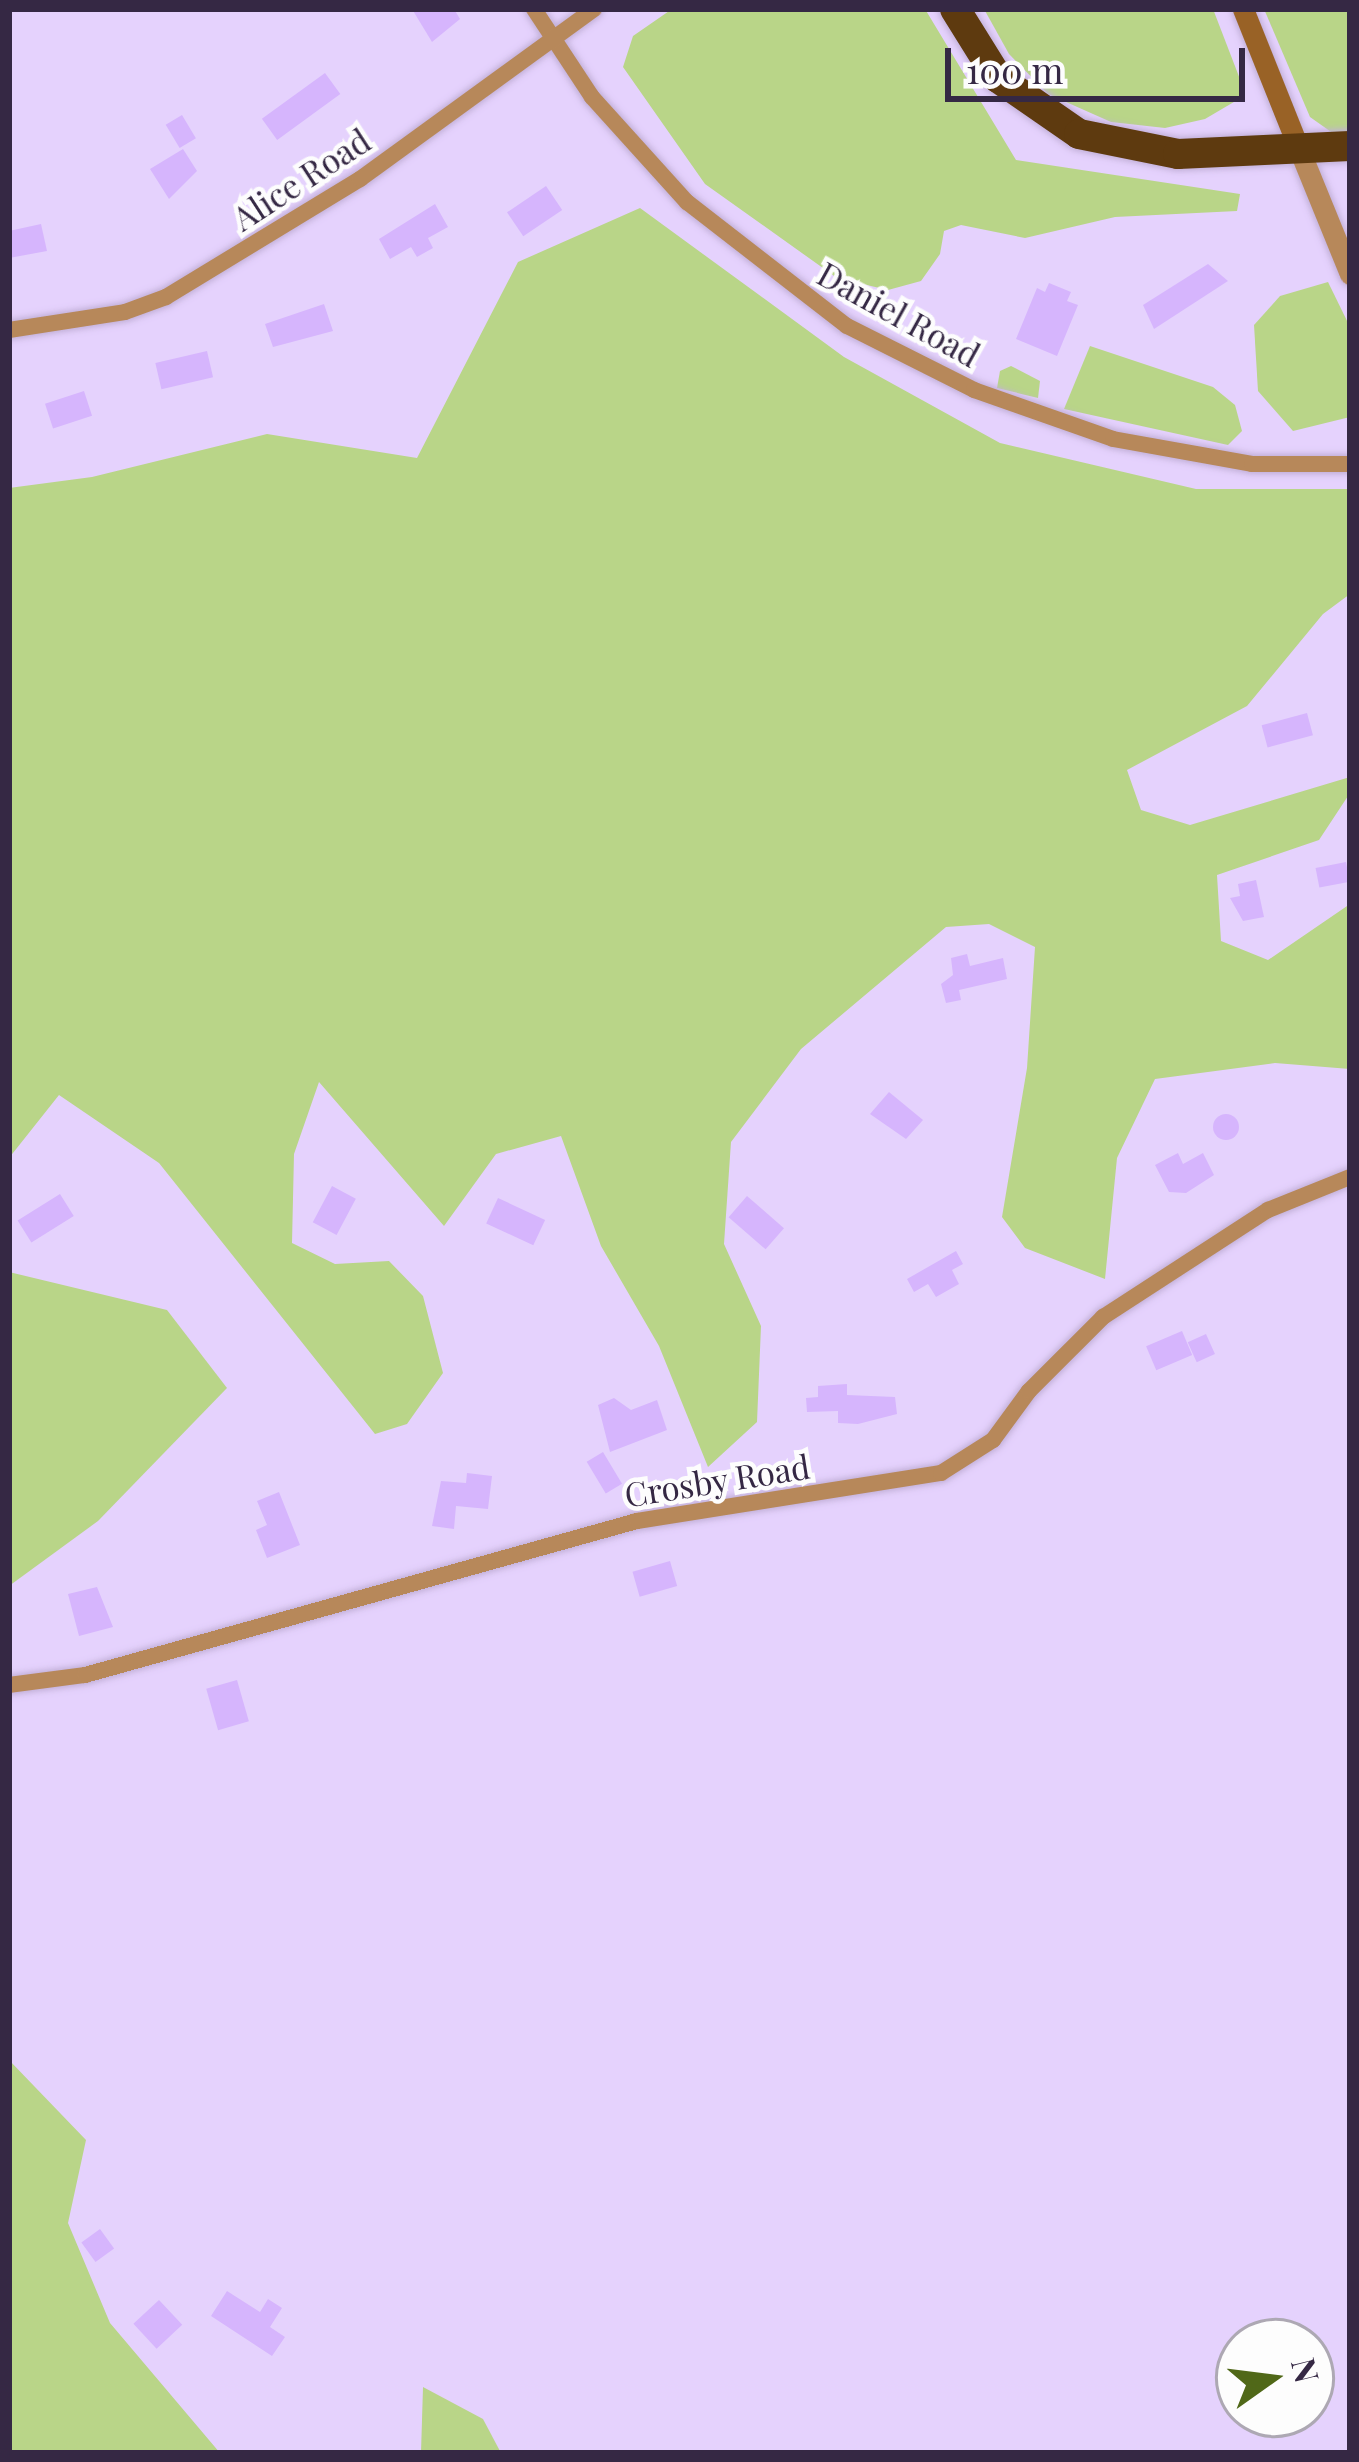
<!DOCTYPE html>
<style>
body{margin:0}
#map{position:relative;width:1359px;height:2462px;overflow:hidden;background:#e5d2fd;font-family:"Playfair Display",serif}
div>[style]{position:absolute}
.green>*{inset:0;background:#b9d588}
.building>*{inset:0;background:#d6b5fd;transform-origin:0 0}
.round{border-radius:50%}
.roads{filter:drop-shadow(0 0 3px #c2b0d8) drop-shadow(0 0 3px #c2b0d8)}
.minor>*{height:16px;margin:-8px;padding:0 8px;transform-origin:8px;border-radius:8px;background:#b7885a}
.tertiary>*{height:21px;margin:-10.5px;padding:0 10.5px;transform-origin:10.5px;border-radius:10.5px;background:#b7885a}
.secondary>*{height:21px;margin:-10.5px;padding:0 10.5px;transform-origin:10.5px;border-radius:10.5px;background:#996226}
.motorway>*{height:30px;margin:-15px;padding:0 15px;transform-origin:15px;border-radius:15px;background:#5e3a0f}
span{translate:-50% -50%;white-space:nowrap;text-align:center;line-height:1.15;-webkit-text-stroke:9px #fdfdfd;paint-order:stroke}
.street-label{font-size:33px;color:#352844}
.frame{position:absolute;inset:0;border:12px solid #352844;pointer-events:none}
.north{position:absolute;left:1215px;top:2318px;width:120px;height:120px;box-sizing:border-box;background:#fdfdfd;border:3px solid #ada8b3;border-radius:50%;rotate:76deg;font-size:33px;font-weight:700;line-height:48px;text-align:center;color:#352844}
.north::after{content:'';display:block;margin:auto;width:42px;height:54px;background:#506818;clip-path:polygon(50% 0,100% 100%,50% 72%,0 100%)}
.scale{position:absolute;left:945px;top:48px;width:300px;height:54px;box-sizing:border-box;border:6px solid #352844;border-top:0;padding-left:15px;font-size:36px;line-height:42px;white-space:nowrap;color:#352844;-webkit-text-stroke:9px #fdfdfd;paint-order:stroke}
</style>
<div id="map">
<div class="green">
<i style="clip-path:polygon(672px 9px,925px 9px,1016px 160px,1240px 194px,1237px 211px,1115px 217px,1025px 238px,961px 225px,944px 231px,940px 254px,921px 281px,888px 290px,837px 278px,705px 184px,623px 67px,633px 36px)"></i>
<i style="clip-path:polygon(984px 9px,1213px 9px,1243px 87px,1239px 99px,1205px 119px,1165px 128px,1111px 122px,1048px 94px,1009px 54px)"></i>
<i style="clip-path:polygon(1264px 9px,1350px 9px,1350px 134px,1334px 134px,1310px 117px)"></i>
<i style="clip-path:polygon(640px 208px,844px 357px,1000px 443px,1196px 489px,1350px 489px,1350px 594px,1323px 614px,1247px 706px,1127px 770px,1141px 810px,1190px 825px,1350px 777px,1350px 793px,1319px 840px,1217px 875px,1221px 941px,1268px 960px,1350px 904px,1350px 1069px,1275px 1063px,1155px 1079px,1117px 1158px,1105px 1279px,1025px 1248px,1002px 1217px,1027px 1068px,1035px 947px,989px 924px,946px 927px,801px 1049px,731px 1142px,724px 1244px,761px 1326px,757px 1422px,708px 1467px,659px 1346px,601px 1246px,561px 1136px,496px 1154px,444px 1226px,319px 1082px,294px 1154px,292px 1243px,335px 1264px,389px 1261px,423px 1296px,443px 1373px,407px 1424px,375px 1434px,159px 1163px,59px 1095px,9px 1158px,9px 488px,92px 477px,267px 434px,417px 458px,518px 262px)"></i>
<i style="clip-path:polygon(1328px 282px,1350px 327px,1350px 417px,1293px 431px,1258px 391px,1254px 325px,1280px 296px)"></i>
<i style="clip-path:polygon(1090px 346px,1213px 387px,1235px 405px,1242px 431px,1228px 445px,1064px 409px)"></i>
<i style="clip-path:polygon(1011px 366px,1040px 381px,1038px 398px,997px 388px,1000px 371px)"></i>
<i style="clip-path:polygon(9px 1272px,167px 1310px,227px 1388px,98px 1521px,9px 1586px)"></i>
<i style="clip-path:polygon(9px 2060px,86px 2140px,68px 2223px,110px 2323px,220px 2453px,9px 2453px)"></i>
<i style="clip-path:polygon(423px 2387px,483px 2419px,501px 2453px,421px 2453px)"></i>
</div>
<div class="building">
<i style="clip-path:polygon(412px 9px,454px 9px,460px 19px,432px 42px)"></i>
<i style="left:325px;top:73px;width:26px;height:78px;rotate:54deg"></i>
<i style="left:182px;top:115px;width:27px;height:19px;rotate:59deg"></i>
<i style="clip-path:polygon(183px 149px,197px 171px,169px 199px,150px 169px)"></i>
<i style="left:546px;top:186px;width:29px;height:47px;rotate:56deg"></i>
<i style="clip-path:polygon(435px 204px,448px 227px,428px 238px,433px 248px,417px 257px,411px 247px,390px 259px,379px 239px)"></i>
<i style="clip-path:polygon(41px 224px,47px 251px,9px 258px,9px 231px)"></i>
<i style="clip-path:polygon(1208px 264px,1228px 281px,1154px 329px,1143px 305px)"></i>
<i style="clip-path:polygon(1049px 283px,1071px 292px,1067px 301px,1078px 305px,1057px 356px,1016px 339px,1037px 288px,1045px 292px)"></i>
<i style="clip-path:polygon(324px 304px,333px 331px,273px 347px,265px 324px)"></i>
<i style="left:207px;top:351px;width:27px;height:53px;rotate:77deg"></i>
<i style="left:84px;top:391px;width:26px;height:41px;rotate:72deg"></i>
<i style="left:1307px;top:713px;width:23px;height:47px;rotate:75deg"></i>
<i style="left:1346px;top:862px;width:20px;height:31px;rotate:79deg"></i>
<i style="clip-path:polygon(1256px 880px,1264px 917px,1243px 921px,1230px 898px,1240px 896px,1238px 884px)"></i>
<i style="clip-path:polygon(967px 954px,970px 966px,1003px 958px,1007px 979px,959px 990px,961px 1000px,946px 1003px,941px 984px,953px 975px,951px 958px)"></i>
<i style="clip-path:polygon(889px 1092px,923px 1120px,906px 1139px,870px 1114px)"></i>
<i class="round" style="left:1213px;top:1114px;width:26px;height:26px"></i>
<i style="clip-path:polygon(1178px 1153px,1183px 1164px,1203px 1153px,1214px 1175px,1186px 1193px,1169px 1192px,1155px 1165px)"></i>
<i style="left:332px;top:1186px;width:27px;height:41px;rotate:28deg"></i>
<i style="left:60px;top:1194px;width:26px;height:50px;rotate:58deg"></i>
<i style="left:747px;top:1196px;width:49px;height:28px;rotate:41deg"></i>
<i style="left:498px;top:1198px;width:52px;height:28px;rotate:25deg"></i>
<i style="clip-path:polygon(956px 1251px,963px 1264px,952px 1270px,959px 1284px,936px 1297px,928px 1284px,914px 1292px,907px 1279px)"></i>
<i style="left:1182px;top:1331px;width:26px;height:39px;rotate:67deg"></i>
<i style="left:1206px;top:1334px;width:22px;height:20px;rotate:66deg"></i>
<i style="clip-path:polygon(847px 1384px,847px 1395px,895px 1397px,897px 1414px,858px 1424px,838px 1423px,838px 1411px,807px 1412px,806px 1398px,818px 1397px,818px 1386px)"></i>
<i style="clip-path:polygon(614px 1398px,631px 1410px,657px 1400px,667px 1430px,610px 1452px,598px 1405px)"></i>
<i style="left:603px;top:1452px;width:37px;height:19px;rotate:59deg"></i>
<i style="clip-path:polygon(467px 1473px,492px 1476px,488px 1509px,456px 1506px,454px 1529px,432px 1526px,441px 1481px,466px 1483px)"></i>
<i style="clip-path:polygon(279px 1492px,300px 1545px,267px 1558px,256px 1530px,267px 1525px,257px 1501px)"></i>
<i style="left:670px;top:1561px;width:26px;height:39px;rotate:74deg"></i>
<i style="clip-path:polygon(97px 1587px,113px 1627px,79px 1636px,68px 1594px)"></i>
<i style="left:237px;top:1680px;width:43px;height:32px;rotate:74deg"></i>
<i style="left:100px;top:2229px;width:24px;height:23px;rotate:54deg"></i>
<i style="clip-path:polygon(227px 2291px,260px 2312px,268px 2299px,282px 2308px,270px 2327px,285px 2337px,272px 2356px,211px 2316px)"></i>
<i style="left:159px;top:2300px;width:34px;height:35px;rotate:47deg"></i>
</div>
<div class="roads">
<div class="minor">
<i style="left:534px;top:9px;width:105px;rotate:56.6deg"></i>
<i style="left:592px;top:97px;width:142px;rotate:47.9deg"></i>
<i style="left:687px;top:202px;width:202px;rotate:37.8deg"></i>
<i style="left:847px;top:326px;width:142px;rotate:26.7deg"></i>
<i style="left:974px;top:390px;width:147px;rotate:19.4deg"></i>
<i style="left:1113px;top:439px;width:141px;rotate:10.2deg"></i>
<i style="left:1252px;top:464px;width:98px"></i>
<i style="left:9px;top:330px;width:117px;rotate:-8.8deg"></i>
<i style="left:125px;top:312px;width:44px;rotate:-20.1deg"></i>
<i style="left:166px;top:297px;width:227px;rotate:-31.3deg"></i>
<i style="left:360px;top:179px;width:289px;rotate:-36deg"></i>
<i style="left:9px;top:1685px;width:77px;rotate:-7.5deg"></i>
<i style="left:85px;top:1675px;width:573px;rotate:-15.59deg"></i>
<i style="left:637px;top:1521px;width:308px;rotate:-9deg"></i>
<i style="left:941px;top:1473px;width:62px;rotate:-32.4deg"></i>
<i style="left:993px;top:1440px;width:61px;rotate:-53.7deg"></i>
<i style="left:1029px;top:1391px;width:105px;rotate:-45deg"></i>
<i style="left:1103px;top:1317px;width:197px;rotate:-33deg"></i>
<i style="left:1268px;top:1210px;width:88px;rotate:-21.9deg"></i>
</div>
<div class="tertiary">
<i style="left:1299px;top:149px;width:135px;rotate:67.8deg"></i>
</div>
<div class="secondary">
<i style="left:1243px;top:9px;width:151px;rotate:68.2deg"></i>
</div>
<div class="motorway">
<i style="left:955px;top:9px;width:81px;rotate:58.1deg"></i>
<i style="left:998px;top:78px;width:98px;rotate:34.7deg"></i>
<i style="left:1079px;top:134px;width:101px;rotate:11.4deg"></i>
<i style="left:1178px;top:154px;width:172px;rotate:-2.7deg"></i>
</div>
</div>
<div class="street-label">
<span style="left:301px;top:179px;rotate:-33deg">Alice Road</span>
<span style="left:899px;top:314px;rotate:29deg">Daniel Road</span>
<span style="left:717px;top:1480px;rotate:-9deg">Crosby Road</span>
</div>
<div class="frame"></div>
<div class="north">N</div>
<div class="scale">100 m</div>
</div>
